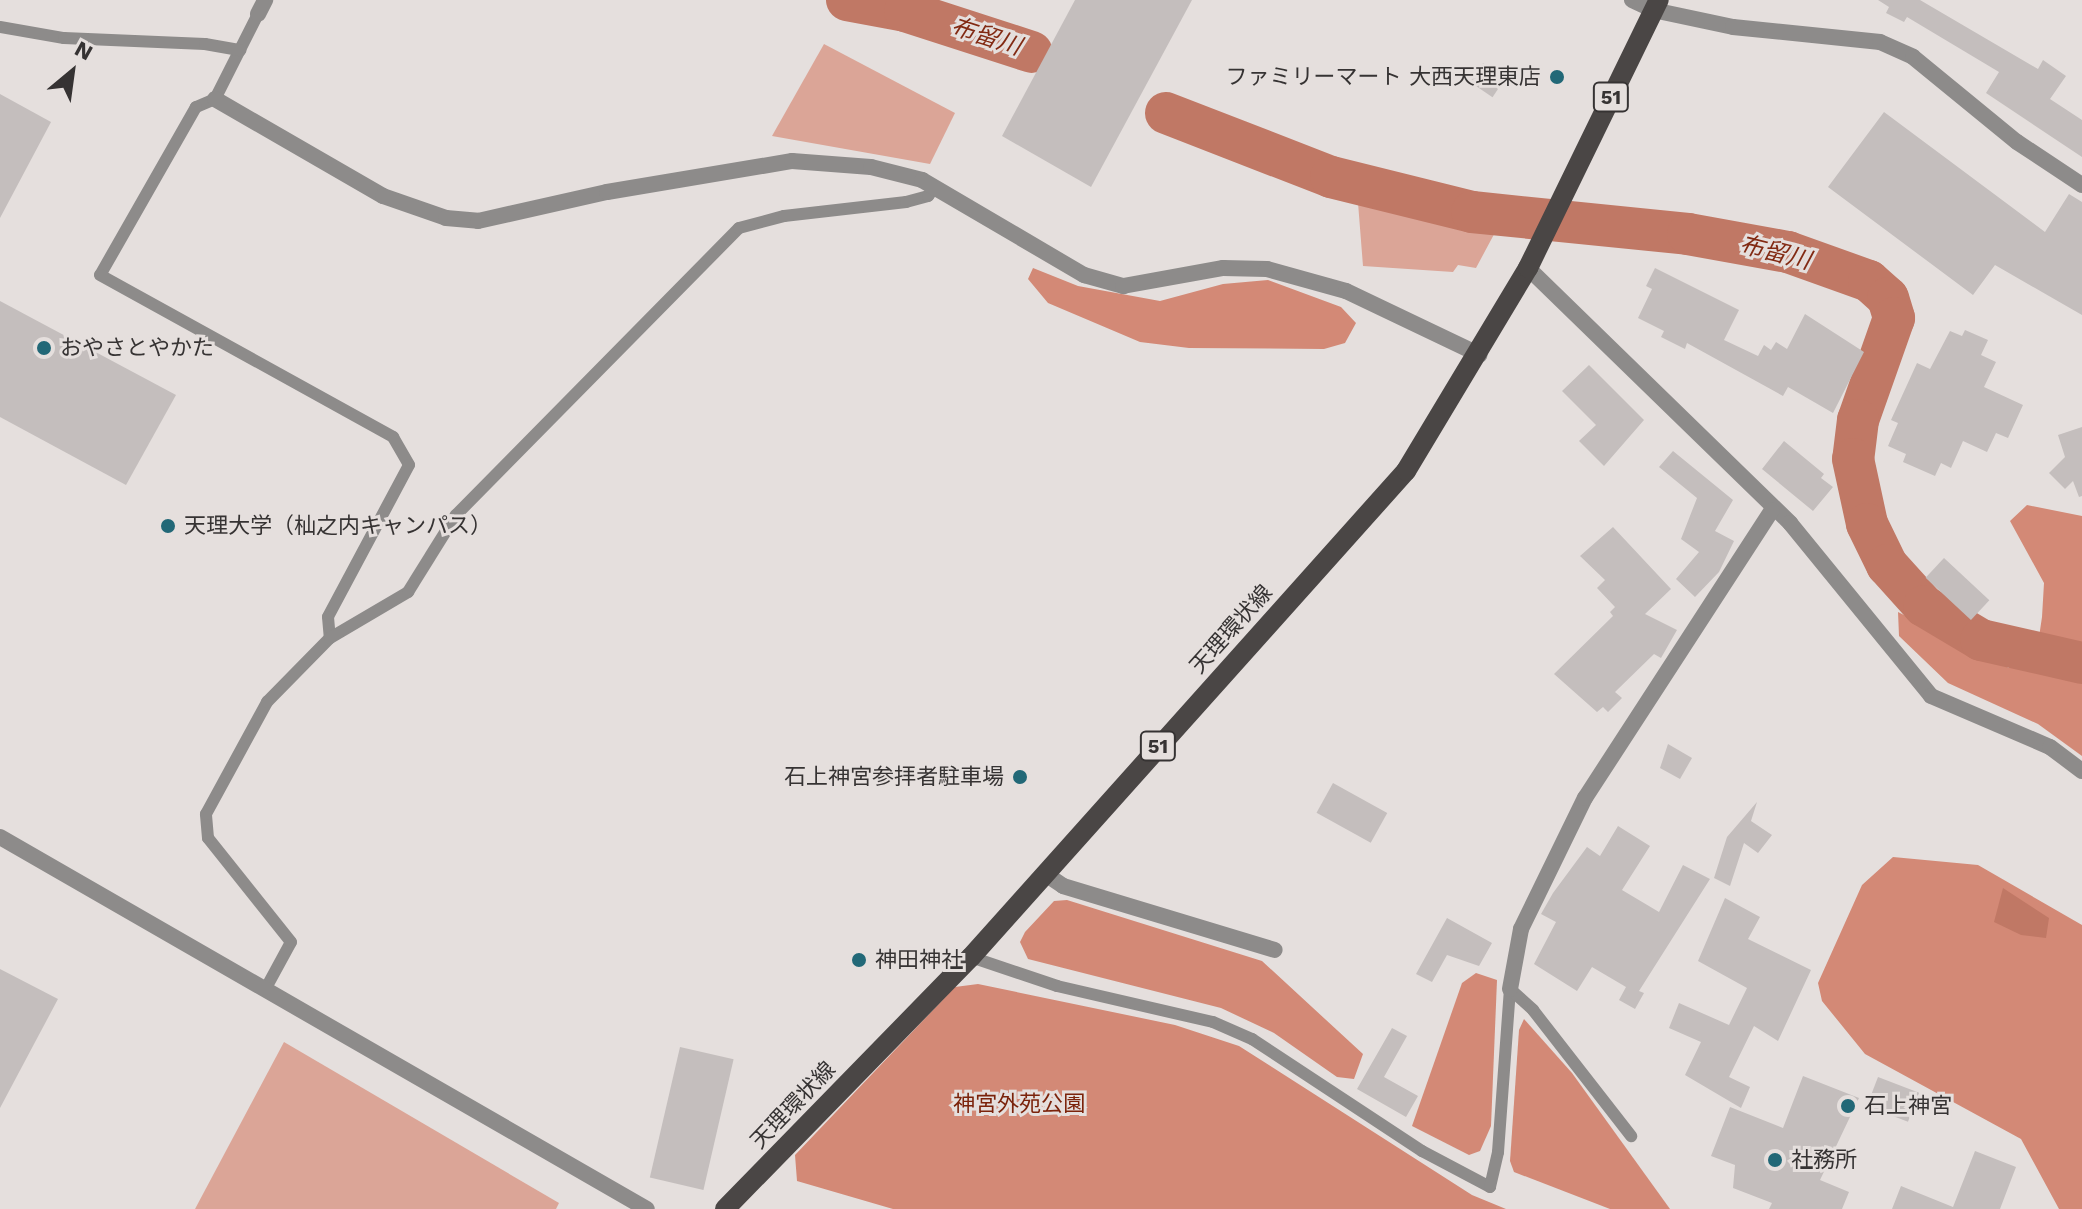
<!DOCTYPE html>
<meta charset="utf-8">
<style>
body{margin:0}
#map{position:relative;width:2082px;height:1209px;overflow:hidden;background:#e5dfdd;font-family:"Work Sans","Noto Sans JP",sans-serif}
div>[style]{position:absolute}
.green>*{inset:0;background:#dba597}
.forest>*{inset:0;background:#d38976}
.water>*{inset:0;background:#c07865}
.river>*{height:42px;margin:-21px;padding:0 21px;transform-origin:21px;border-radius:21px;background:#c07865}
.building>*{inset:0;background:#c4bebd;transform-origin:0 0}
.service>*{height:12px;margin:-6px;padding:0 6px;transform-origin:6px;border-radius:6px;background:#8d8b8a}
.minor>*{height:16px;margin:-8px;padding:0 8px;transform-origin:8px;border-radius:8px;background:#8d8b8a}
.tertiary>*{height:16px;margin:-8px;padding:0 8px;transform-origin:8px;border-radius:8px;background:#8d8b8a}
.primary>*{height:20px;margin:-10px;padding:0 10px;transform-origin:10px;border-radius:10px;background:#4a4645}
.dots>*{width:22px;height:22px;translate:-50% -50%;box-sizing:border-box;border:4px solid #e5dfdd;border-radius:50%}
span{translate:-50% -50%;white-space:nowrap;text-align:center;line-height:1.15;-webkit-text-stroke:6px #e5dfdd;paint-order:stroke}
.shield-label span{padding:2px 6px;background:#e5dfdd;border:2px solid;border-radius:6px;-webkit-text-stroke-width:0}
.shield-label{font-size:20px;color:#363333;font-weight:700}
.poi-label{font-size:22px;color:#363333}
.right{translate:-100% -50%;text-align:right}
.left{translate:0 -50%;text-align:left}
.street-label{font-size:22px;color:#363333}
.park-label{font-size:22px;color:#7b230b}
.water-label{font-size:24px;color:#822a13;font-style:italic}
.north{position:absolute;left:32px;top:32px;width:80px;height:80px;-webkit-text-stroke:6px #e5dfdd;paint-order:stroke;rotate:29deg;font-size:22px;font-weight:700;line-height:32px;text-align:center;color:#363333}
.north::after{content:'';display:block;margin:auto;width:28px;height:36px;background:#363333;clip-path:polygon(50% 0,100% 100%,50% 72%,0 100%)}
</style>
<div id="map">
<div class="green">
<i style="clip-path:polygon(824px 44px,955px 113px,930px 164px,772px 136px)"></i>
<i style="clip-path:polygon(1357px 190px,1499px 225px,1476px 268px,1458px 265px,1453px 272px,1363px 266px)"></i>
<i style="clip-path:polygon(284px 1042px,559px 1203px,556px 1209px,195px 1209px)"></i>
</div>
<div class="forest">
<i style="clip-path:polygon(1033px 268px,1078px 286px,1160px 301px,1223px 284px,1268px 280px,1341px 307px,1356px 323px,1345px 343px,1324px 349px,1189px 348px,1140px 342px,1048px 303px,1028px 279px)"></i>
<i style="clip-path:polygon(2027px 505px,2082px 516px,2082px 756px,2038px 724px,1948px 683px,1899px 636px,1898px 612px,2009px 668px,2039px 637px,2042px 617px,2044px 583px,2010px 521px)"></i>
<i style="clip-path:polygon(1893px 857px,1978px 865px,2082px 925px,2082px 1209px,2059px 1209px,2021px 1139px,1865px 1054px,1822px 1001px,1818px 983px,1862px 885px)"></i>
<i style="clip-path:polygon(1067px 900px,1262px 961px,1363px 1054px,1354px 1079px,1337px 1077px,1274px 1033px,1221px 1008px,1028px 959px,1020px 942px,1025px 932px,1054px 901px)"></i>
<i style="clip-path:polygon(1476px 973px,1497px 980px,1491px 1126px,1480px 1151px,1469px 1155px,1412px 1126px,1462px 983px)"></i>
<i style="clip-path:polygon(978px 984px,1175px 1025px,1239px 1046px,1472px 1195px,1506px 1209px,893px 1209px,797px 1181px,795px 1155px,955px 987px)"></i>
<i style="clip-path:polygon(1524px 1019px,1572px 1073px,1670px 1209px,1610px 1209px,1514px 1172px,1510px 1161px,1519px 1030px)"></i>
</div>
<div class="water">
<i style="clip-path:polygon(2003px 888px,2049px 918px,2046px 938px,2021px 935px,1994px 922px)"></i>
</div>
<div class="river">
<i style="left:847px;top:0;width:59px;rotate:10.7deg"></i>
<i style="left:905px;top:11px;width:133px;rotate:17.9deg"></i>
<i style="left:1166px;top:113px;width:177px;rotate:21.2deg"></i>
<i style="left:1331px;top:177px;width:145px;rotate:13.9deg"></i>
<i style="left:1472px;top:212px;width:217px;rotate:5.8deg"></i>
<i style="left:1688px;top:234px;width:102px;rotate:10.2deg"></i>
<i style="left:1788px;top:252px;width:86px;rotate:19.7deg"></i>
<i style="left:1869px;top:281px;width:25px;rotate:42deg"></i>
<i style="left:1888px;top:298px;width:21px;rotate:73deg"></i>
<i style="left:1894px;top:318px;width:108px;rotate:109.4deg"></i>
<i style="left:1858px;top:420px;width:39px;rotate:97deg"></i>
<i style="left:1853px;top:459px;width:66px;rotate:77.8deg"></i>
<i style="left:1867px;top:524px;width:46px;rotate:64deg"></i>
<i style="left:1887px;top:565px;width:55px;rotate:47.9deg"></i>
<i style="left:1924px;top:606px;width:66px;rotate:30.8deg"></i>
<i style="left:1981px;top:640px;width:104px;rotate:12.8deg"></i>
</div>
<div class="building">
<i style="clip-path:polygon(1075px 0,1192px 0,1091px 187px,1002px 136px)"></i>
<i style="clip-path:polygon(1878px 0,1920px 0,2038px 69px,2043px 60px,2066px 76px,2050px 99px,2082px 120px,2082px 157px,1986px 93px,1999px 72px,1907px 17px,1904px 22px,1886px 13px,1889px 7px)"></i>
<i style="left:1483px;top:63px;width:27px;height:23px;rotate:34deg"></i>
<i style="clip-path:polygon(0 94px,51px 122px,0 218px)"></i>
<i style="clip-path:polygon(1884px 112px,2045px 232px,2069px 194px,2082px 202px,2082px 315px,1995px 265px,1973px 295px,1828px 187px)"></i>
<i style="clip-path:polygon(1655px 268px,1739px 310px,1724px 340px,1758px 356px,1764px 345px,1771px 350px,1776px 342px,1787px 349px,1805px 314px,1864px 352px,1833px 413px,1788px 387px,1783px 396px,1687px 343px,1685px 349px,1661px 337px,1664px 331px,1638px 318px,1652px 289px,1646px 286px)"></i>
<i style="clip-path:polygon(0 301px,176px 395px,126px 485px,0 417px)"></i>
<i style="clip-path:polygon(1965px 330px,1988px 340px,1981px 355px,1996px 362px,1984px 387px,2023px 405px,2008px 438px,1996px 433px,1987px 452px,1963px 441px,1951px 468px,1941px 463px,1935px 476px,1903px 462px,1906px 454px,1888px 446px,1898px 423px,1891px 420px,1917px 363px,1930px 369px,1950px 331px,1962px 336px)"></i>
<i style="clip-path:polygon(1589px 365px,1644px 420px,1604px 466px,1579px 441px,1596px 425px,1562px 391px)"></i>
<i style="clip-path:polygon(2082px 427px,2082px 496px,2079px 497px,2073px 481px,2065px 489px,2049px 473px,2065px 457px,2058px 435px)"></i>
<i style="clip-path:polygon(1784px 441px,1824px 474px,1821px 478px,1833px 487px,1813px 511px,1762px 469px)"></i>
<i style="clip-path:polygon(1673px 451px,1733px 500px,1715px 531px,1734px 541px,1719px 572px,1695px 597px,1676px 579px,1699px 552px,1681px 539px,1697px 498px,1659px 467px)"></i>
<i style="clip-path:polygon(1613px 527px,1671px 589px,1645px 614px,1677px 630px,1661px 658px,1654px 654px,1615px 692px,1622px 698px,1608px 712px,1603px 707px,1597px 712px,1554px 674px,1613px 616px,1610px 612px,1615px 607px,1597px 588px,1605px 580px,1580px 556px)"></i>
<i style="left:1944px;top:558px;width:62px;height:27px;rotate:43deg"></i>
<i style="clip-path:polygon(1668px 744px,1692px 758px,1680px 779px,1660px 768px)"></i>
<i style="left:1333px;top:783px;width:62px;height:34px;rotate:29deg"></i>
<i style="clip-path:polygon(1757px 802px,1751px 821px,1772px 835px,1758px 853px,1744px 843px,1730px 886px,1714px 878px,1727px 837px)"></i>
<i style="clip-path:polygon(1618px 826px,1650px 846px,1622px 890px,1659px 912px,1683px 865px,1710px 879px,1639px 991px,1644px 993px,1635px 1009px,1619px 1000px,1626px 987px,1592px 967px,1577px 991px,1534px 964px,1556px 922px,1541px 914px,1553px 893px,1587px 847px,1600px 856px)"></i>
<i style="clip-path:polygon(1725px 898px,1760px 917px,1748px 939px,1811px 970px,1778px 1041px,1754px 1026px,1729px 1077px,1750px 1087px,1741px 1108px,1685px 1075px,1701px 1042px,1669px 1028px,1679px 1003px,1729px 1025px,1747px 988px,1698px 961px)"></i>
<i style="clip-path:polygon(1447px 918px,1492px 943px,1479px 966px,1447px 955px,1432px 982px,1416px 974px)"></i>
<i style="clip-path:polygon(0 969px,58px 999px,0 1108px)"></i>
<i style="clip-path:polygon(1392px 1028px,1407px 1036px,1384px 1077px,1418px 1096px,1406px 1117px,1357px 1089px)"></i>
<i style="left:680px;top:1047px;width:55px;height:134px;rotate:13deg"></i>
<i style="clip-path:polygon(1803px 1076px,1859px 1098px,1820px 1180px,1849px 1192px,1842px 1209px,1769px 1209px,1772px 1203px,1733px 1188px,1735px 1165px,1711px 1156px,1730px 1107px,1783px 1128px)"></i>
<i style="left:1878px;top:1077px;width:44px;height:31px;rotate:21deg"></i>
<i style="clip-path:polygon(1975px 1151px,2016px 1167px,2000px 1209px,1892px 1209px,1901px 1186px,1953px 1207px)"></i>
</div>
<div class="service">
<i style="left:258px;top:14px;width:95px;rotate:116.8deg"></i>
<i style="left:215px;top:99px;width:21px;rotate:157deg"></i>
<i style="left:196px;top:107px;width:193px;rotate:119.7deg"></i>
<i style="left:100px;top:275px;width:335px;rotate:28.9deg"></i>
<i style="left:393px;top:437px;width:32px;rotate:60deg"></i>
<i style="left:409px;top:465px;width:172px;rotate:118.1deg"></i>
<i style="left:328px;top:617px;width:21px;rotate:85deg"></i>
<i style="left:0;top:27px;width:65px;rotate:9.8deg"></i>
<i style="left:64px;top:38px;width:141px;rotate:2.4deg"></i>
<i style="left:205px;top:44px;width:36px;rotate:10deg"></i>
<i style="left:971px;top:957px;width:91px;rotate:18.6deg"></i>
<i style="left:1057px;top:986px;width:160px;rotate:13deg"></i>
<i style="left:1213px;top:1022px;width:43px;rotate:23.6deg"></i>
<i style="left:1252px;top:1039px;width:204px;rotate:33.4deg"></i>
<i style="left:1422px;top:1151px;width:77px;rotate:27.9deg"></i>
<i style="left:1490px;top:1187px;width:36px;rotate:-77deg"></i>
<i style="left:1498px;top:1152px;width:163px;rotate:-85.8deg"></i>
<i style="left:266px;top:988px;width:52px;rotate:-61.5deg"></i>
<i style="left:291px;top:942px;width:133px;rotate:-128.6deg"></i>
<i style="left:208px;top:838px;width:24px;rotate:-95deg"></i>
<i style="left:206px;top:814px;width:128px;rotate:-61.4deg"></i>
<i style="left:267px;top:702px;width:90px;rotate:-45.5deg"></i>
<i style="left:330px;top:638px;width:91px;rotate:-30.5deg"></i>
<i style="left:408px;top:592px;width:91px;rotate:-58.1deg"></i>
<i style="left:456px;top:515px;width:403px;rotate:-45.4deg"></i>
<i style="left:739px;top:228px;width:47px;rotate:-14.9deg"></i>
<i style="left:784px;top:216px;width:123px;rotate:-6.5deg"></i>
<i style="left:906px;top:202px;width:23px;rotate:-15deg"></i>
<i style="left:928px;top:196px;width:11px;rotate:-52deg"></i>
<i style="left:1510px;top:989px;width:31px;rotate:42deg"></i>
<i style="left:1533px;top:1010px;width:160px;rotate:52.1deg"></i>
</div>
<div class="minor">
<i style="left:215px;top:99px;width:194px;rotate:30deg"></i>
<i style="left:383px;top:196px;width:67px;rotate:19.2deg"></i>
<i style="left:446px;top:218px;width:32px;rotate:5deg"></i>
<i style="left:478px;top:221px;width:132px;rotate:-12.7deg"></i>
<i style="left:607px;top:192px;width:188px;rotate:-9.5deg"></i>
<i style="left:792px;top:161px;width:79px;rotate:4.3deg"></i>
<i style="left:871px;top:167px;width:53px;rotate:14.3deg"></i>
<i style="left:922px;top:180px;width:188px;rotate:30.4deg"></i>
<i style="left:1084px;top:275px;width:41px;rotate:15.8deg"></i>
<i style="left:1123px;top:286px;width:102px;rotate:-10.2deg"></i>
<i style="left:1223px;top:268px;width:44px;rotate:1.3deg"></i>
<i style="left:1267px;top:269px;width:82px;rotate:15.6deg"></i>
<i style="left:1346px;top:291px;width:148px;rotate:25.5deg"></i>
<i style="left:1528px;top:268px;width:366px;rotate:44.2deg"></i>
<i style="left:1790px;top:523px;width:223px;rotate:50.8deg"></i>
<i style="left:1931px;top:696px;width:129px;rotate:23.2deg"></i>
<i style="left:2050px;top:747px;width:40px;rotate:37deg"></i>
<i style="left:1044px;top:873px;width:23px;rotate:34deg"></i>
<i style="left:1063px;top:886px;width:221px;rotate:16.8deg"></i>
<i style="left:1510px;top:989px;width:61px;rotate:-79.6deg"></i>
<i style="left:1521px;top:929px;width:146px;rotate:-64deg"></i>
<i style="left:1585px;top:798px;width:343px;rotate:-57deg"></i>
</div>
<div class="tertiary">
<i style="left:1632px;top:0;width:23px;rotate:25deg"></i>
<i style="left:1653px;top:10px;width:82px;rotate:12deg"></i>
<i style="left:1733px;top:27px;width:148px;rotate:5.8deg"></i>
<i style="left:1880px;top:42px;width:36px;rotate:24deg"></i>
<i style="left:1913px;top:57px;width:134px;rotate:39.3deg"></i>
<i style="left:2017px;top:142px;width:78px;rotate:33.5deg"></i>
<i style="left:258px;top:14px;width:16px;rotate:-63deg"></i>
<i style="left:0;top:837px;width:746px;rotate:29.9deg"></i>
</div>
<div class="primary">
<i style="left:725px;top:1209px;width:352px;rotate:-45.7deg"></i>
<i style="left:971px;top:957px;width:652px;rotate:-48.17deg"></i>
<i style="left:1406px;top:471px;width:237px;rotate:-59deg"></i>
<i style="left:1528px;top:268px;width:298px;rotate:-64deg"></i>
</div>
<div class="dots">
<i style="left:1557px;top:77px;background:#226877"></i>
<i style="left:44px;top:348px;background:#226877"></i>
<i style="left:168px;top:526px;background:#226877"></i>
<i style="left:1020px;top:777px;background:#226877"></i>
<i style="left:859px;top:960px;background:#226877"></i>
<i style="left:1848px;top:1106px;background:#226877"></i>
<i style="left:1775px;top:1160px;background:#226877"></i>
</div>
<div class="shield-label">
<span style="left:1611px;top:97px">51</span>
<span style="left:1158px;top:746px">51</span>
</div>
<div class="poi-label">
<span class="right" style="left:1541px;top:77px">ファミリーマート 大西天理東店</span>
<span class="left" style="left:60px;top:348px">おやさとやかた</span>
<span class="left" style="left:184px;top:526px">天理大学（杣之内キャンパス）</span>
<span class="right" style="left:1004px;top:777px">石上神宮参拝者駐車場</span>
<span class="left" style="left:875px;top:960px">神田神社</span>
<span class="left" style="left:1864px;top:1106px">石上神宮</span>
<span class="left" style="left:1791px;top:1160px">社務所</span>
</div>
<div class="street-label">
<span style="left:1231px;top:629px;rotate:-48deg">天理環状線</span>
<span style="left:793px;top:1105px;rotate:-46deg">天理環状線</span>
</div>
<div class="park-label">
<span style="left:1019px;top:1104px">神宮外苑公園</span>
</div>
<div class="water-label">
<span style="left:986px;top:37px;rotate:18deg">布留川</span>
<span style="left:1775px;top:253px;rotate:14deg">布留川</span>
</div>
<div class="north">N</div>
</div>
